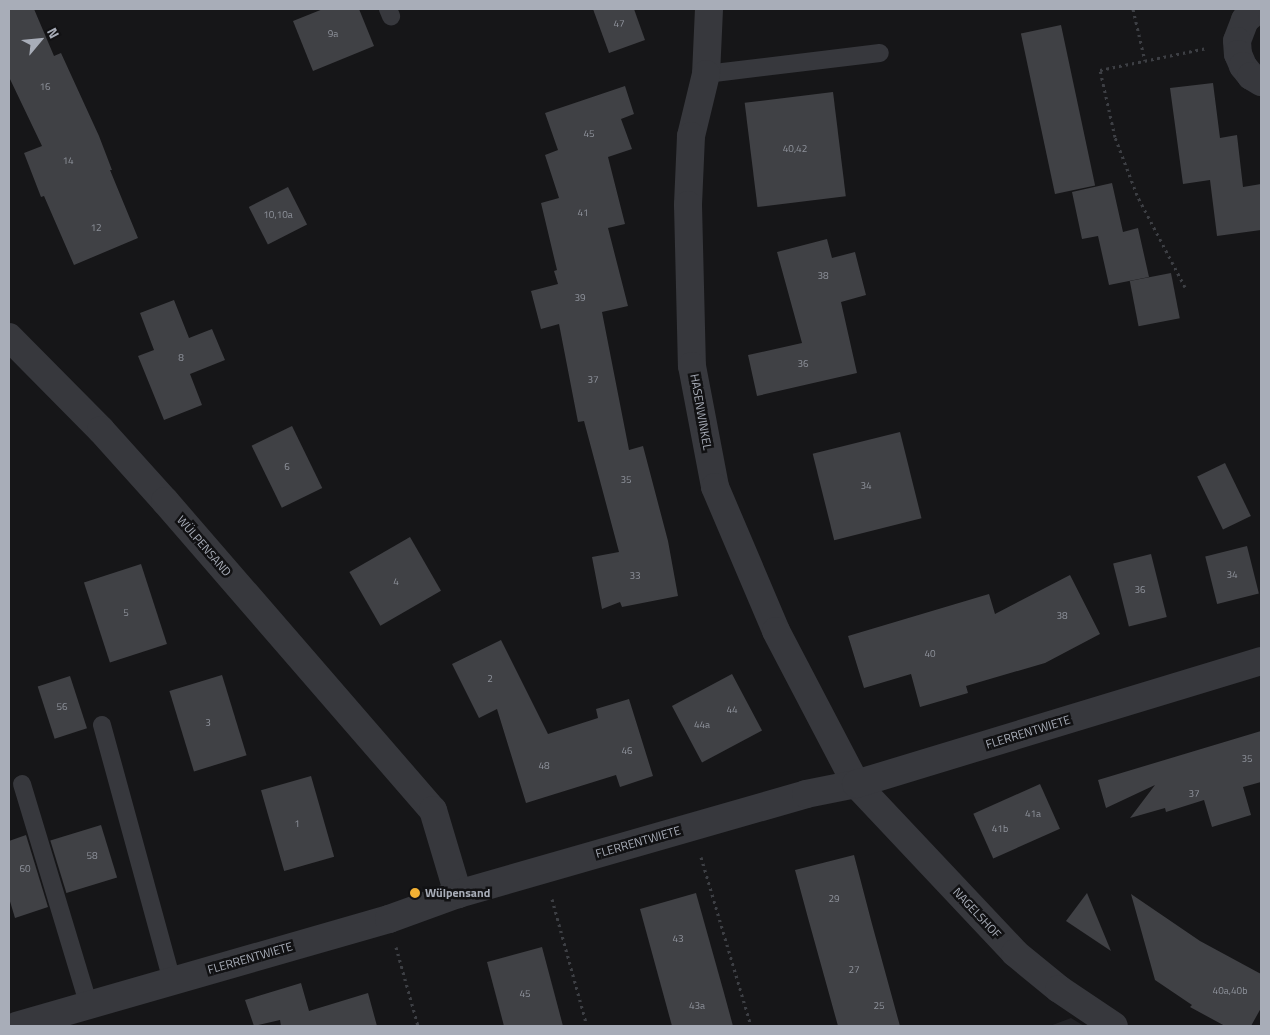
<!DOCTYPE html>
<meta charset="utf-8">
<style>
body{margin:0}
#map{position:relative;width:1270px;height:1035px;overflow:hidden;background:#161618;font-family:"Titillium Web",sans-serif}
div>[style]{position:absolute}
.built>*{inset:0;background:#222225}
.building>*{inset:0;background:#404145;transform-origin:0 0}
.path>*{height:3px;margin-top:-1.5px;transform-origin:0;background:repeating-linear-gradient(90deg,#3d3f44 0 2.5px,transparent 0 6.5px)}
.lane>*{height:18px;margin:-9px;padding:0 9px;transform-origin:9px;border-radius:9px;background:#37383d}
.street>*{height:28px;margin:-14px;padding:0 14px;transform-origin:14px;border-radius:14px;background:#37383d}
.dots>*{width:14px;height:14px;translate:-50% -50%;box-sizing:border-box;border:2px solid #111113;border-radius:50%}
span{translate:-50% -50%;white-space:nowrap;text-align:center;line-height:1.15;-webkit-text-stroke:5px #111113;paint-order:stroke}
.number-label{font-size:10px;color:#8e929b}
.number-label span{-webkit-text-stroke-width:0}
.street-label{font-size:12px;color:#a8adb8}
.poi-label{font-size:12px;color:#a8adb8;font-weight:700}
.left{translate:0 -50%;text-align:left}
.frame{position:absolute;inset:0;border:10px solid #a8adb8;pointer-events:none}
.north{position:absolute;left:15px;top:15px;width:50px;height:50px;-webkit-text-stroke:4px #111113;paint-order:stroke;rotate:62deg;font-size:14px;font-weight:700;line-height:20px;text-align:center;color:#a8adb8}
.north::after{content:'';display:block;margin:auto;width:18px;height:22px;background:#a8adb8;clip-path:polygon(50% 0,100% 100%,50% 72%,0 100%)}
</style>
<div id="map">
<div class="built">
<i style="clip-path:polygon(1071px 1018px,1084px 1026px,1050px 1026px)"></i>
</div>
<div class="building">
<i style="clip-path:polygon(9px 9px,34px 9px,54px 56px,61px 53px,99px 136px,112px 170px,110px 170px,138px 238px,74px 265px,44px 196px,41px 197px,24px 153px,42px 146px,9px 77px)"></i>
<i style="clip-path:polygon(323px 9px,359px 9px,374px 46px,313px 71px,293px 21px)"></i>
<i style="clip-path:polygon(593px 9px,634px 9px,645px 40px,609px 53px)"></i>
<i style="left:1061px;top:25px;width:164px;height:41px;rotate:78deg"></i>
<i style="clip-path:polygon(1213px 83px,1220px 138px,1237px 135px,1243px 187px,1261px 184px,1261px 230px,1217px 236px,1210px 180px,1183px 184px,1170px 88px)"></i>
<i style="clip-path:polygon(625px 86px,634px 114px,621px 119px,632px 149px,608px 157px,625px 224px,608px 228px,628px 306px,602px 312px,629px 450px,643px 446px,668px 541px,678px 596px,622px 607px,620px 602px,602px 609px,592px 557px,619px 552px,584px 421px,578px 422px,559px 324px,541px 329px,531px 291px,558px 284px,554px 271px,557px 270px,541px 203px,559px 198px,545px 155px,558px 150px,545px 113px)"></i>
<i style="left:833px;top:92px;width:105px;height:89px;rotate:83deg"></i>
<i style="clip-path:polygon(1112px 183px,1123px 232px,1138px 228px,1149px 277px,1109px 285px,1098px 236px,1082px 239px,1072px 192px)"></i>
<i style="left:288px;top:187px;width:42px;height:44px;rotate:63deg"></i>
<i style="clip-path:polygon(827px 239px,832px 258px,855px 252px,866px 295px,841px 302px,857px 373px,757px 396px,748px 355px,802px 343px,777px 252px)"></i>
<i style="left:1171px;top:273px;width:46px;height:42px;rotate:79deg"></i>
<i style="clip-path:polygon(174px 300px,189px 338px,212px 329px,225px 360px,190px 374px,202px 405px,164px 420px,138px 356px,154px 350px,140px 313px)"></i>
<i style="left:292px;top:426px;width:69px;height:45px;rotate:64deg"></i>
<i style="left:900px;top:432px;width:89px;height:90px;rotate:76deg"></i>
<i style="left:1225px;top:463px;width:59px;height:31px;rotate:64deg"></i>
<i style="left:410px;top:537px;width:62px;height:70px;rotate:60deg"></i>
<i style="left:1247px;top:546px;width:49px;height:43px;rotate:76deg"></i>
<i style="left:1151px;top:554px;width:65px;height:39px;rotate:76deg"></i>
<i style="left:141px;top:564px;width:84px;height:60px;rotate:72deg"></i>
<i style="clip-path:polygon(1070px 575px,1100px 634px,1045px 663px,966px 686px,968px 693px,920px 707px,911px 674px,864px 688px,848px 636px,989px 594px,995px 614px)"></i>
<i style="clip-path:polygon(501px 640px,548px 734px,598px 718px,596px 709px,629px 699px,653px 776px,620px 787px,616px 775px,526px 803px,497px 709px,479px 718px,452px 664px)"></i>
<i style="left:732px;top:674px;width:64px;height:68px;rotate:62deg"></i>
<i style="left:222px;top:675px;width:84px;height:55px;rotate:73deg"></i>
<i style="left:70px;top:676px;width:55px;height:34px;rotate:72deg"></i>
<i style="clip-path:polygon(1261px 731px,1261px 782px,1243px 787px,1251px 815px,1212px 827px,1204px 800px,1166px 812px,1165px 808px,1130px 818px,1155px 785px,1106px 808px,1098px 780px)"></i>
<i style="left:311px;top:776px;width:84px;height:52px;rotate:74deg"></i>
<i style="left:1040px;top:784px;width:49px;height:73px;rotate:66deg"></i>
<i style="left:101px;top:825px;width:55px;height:53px;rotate:73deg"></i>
<i style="clip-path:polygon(26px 835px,48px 907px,15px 918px,9px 898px,9px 841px)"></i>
<i style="clip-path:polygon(854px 855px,872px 924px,900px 1026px,838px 1026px,808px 918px,795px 870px)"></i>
<i style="clip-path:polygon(696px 893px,724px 993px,733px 1026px,672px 1026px,640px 909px)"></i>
<i style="clip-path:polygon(1087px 893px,1111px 951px,1066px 921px)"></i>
<i style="clip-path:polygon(1131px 894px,1200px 941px,1261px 974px,1261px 1008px,1251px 1026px,1225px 1026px,1190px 1007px,1192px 1005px,1155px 980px)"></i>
<i style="clip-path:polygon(542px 947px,563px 1026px,504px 1026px,487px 962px)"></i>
<i style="clip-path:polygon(301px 983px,309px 1011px,368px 993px,377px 1026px,281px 1026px,280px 1020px,254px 1026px,245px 1000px)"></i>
</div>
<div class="path">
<i style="left:1133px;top:9px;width:53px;rotate:77deg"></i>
<i style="left:1185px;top:287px;width:104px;rotate:-117.6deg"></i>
<i style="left:1137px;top:195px;width:62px;rotate:-110.8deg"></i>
<i style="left:1115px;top:137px;width:69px;rotate:-102.6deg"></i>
<i style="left:1100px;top:70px;width:109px;rotate:-11.6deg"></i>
<i style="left:701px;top:857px;width:176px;rotate:73.5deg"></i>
<i style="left:552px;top:899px;width:132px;rotate:74.6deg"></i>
<i style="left:396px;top:947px;width:82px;rotate:74.4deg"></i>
</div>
<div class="lane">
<i style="left:388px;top:9px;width:8px;rotate:67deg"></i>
<i style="left:706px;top:74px;width:175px;rotate:-6.9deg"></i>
<i style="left:102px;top:725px;width:265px;rotate:74.7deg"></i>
<i style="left:22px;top:784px;width:232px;rotate:73.2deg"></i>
</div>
<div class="street">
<i style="left:709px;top:9px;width:65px;rotate:92.6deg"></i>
<i style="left:706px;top:74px;width:64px;rotate:103.6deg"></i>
<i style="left:691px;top:136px;width:69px;rotate:92.5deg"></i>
<i style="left:688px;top:205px;width:161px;rotate:88.6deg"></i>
<i style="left:692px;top:366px;width:123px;rotate:79.2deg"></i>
<i style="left:715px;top:487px;width:156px;rotate:67deg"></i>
<i style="left:776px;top:631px;width:173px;rotate:62.4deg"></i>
<i style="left:856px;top:784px;width:232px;rotate:46.7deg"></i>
<i style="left:1015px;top:953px;width:57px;rotate:39.3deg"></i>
<i style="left:1059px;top:989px;width:66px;rotate:33.9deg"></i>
<i style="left:1258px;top:9px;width:17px;rotate:140deg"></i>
<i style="left:1245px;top:20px;width:22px;rotate:111deg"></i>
<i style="left:1237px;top:41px;width:13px;rotate:86deg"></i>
<i style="left:1238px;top:54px;width:13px;rotate:67deg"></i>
<i style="left:1243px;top:66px;width:13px;rotate:51deg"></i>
<i style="left:1251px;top:76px;width:12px;rotate:31deg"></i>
<i style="left:9px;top:337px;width:131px;rotate:45.3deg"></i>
<i style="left:101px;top:430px;width:96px;rotate:48deg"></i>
<i style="left:165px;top:501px;width:409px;rotate:49.1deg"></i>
<i style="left:433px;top:810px;width:88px;rotate:73.4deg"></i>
<i style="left:16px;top:1026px;width:388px;rotate:-16deg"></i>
<i style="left:389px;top:919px;width:73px;rotate:-19.9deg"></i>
<i style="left:458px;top:894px;width:362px;rotate:-16deg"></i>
<i style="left:806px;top:794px;width:51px;rotate:-11.3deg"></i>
<i style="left:856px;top:784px;width:423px;rotate:-16.9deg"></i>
</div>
<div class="dots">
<i style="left:415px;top:893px;background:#f2b134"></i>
</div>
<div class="number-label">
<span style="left:619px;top:24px">47</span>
<span style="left:333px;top:34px">9a</span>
<span style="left:45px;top:87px">16</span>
<span style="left:589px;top:134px">45</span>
<span style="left:795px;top:149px">40,42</span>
<span style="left:68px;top:161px">14</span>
<span style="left:583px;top:213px">41</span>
<span style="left:278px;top:215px">10,10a</span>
<span style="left:96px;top:228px">12</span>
<span style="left:823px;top:276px">38</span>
<span style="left:580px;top:298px">39</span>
<span style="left:181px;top:358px">8</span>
<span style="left:803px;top:364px">36</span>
<span style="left:593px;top:380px">37</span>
<span style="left:287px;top:467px">6</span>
<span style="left:626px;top:480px">35</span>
<span style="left:866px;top:486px">34</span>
<span style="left:1232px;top:575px">34</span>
<span style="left:635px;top:576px">33</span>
<span style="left:396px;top:582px">4</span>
<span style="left:1140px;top:590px">36</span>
<span style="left:126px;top:613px">5</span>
<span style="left:1062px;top:616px">38</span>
<span style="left:930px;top:654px">40</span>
<span style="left:490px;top:679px">2</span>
<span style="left:62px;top:707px">56</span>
<span style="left:732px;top:710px">44</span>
<span style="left:208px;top:723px">3</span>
<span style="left:702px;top:725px">44a</span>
<span style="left:627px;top:751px">46</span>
<span style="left:1247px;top:759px">35</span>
<span style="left:544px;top:766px">48</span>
<span style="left:1194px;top:794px">37</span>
<span style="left:1033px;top:814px">41a</span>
<span style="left:297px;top:824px">1</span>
<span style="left:1000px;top:829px">41b</span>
<span style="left:92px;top:856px">58</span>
<span style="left:25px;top:869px">60</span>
<span style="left:834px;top:899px">29</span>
<span style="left:678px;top:939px">43</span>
<span style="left:854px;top:970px">27</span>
<span style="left:1230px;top:991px">40a,40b</span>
<span style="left:525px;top:994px">45</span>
<span style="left:697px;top:1006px">43a</span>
<span style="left:879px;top:1006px">25</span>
</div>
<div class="street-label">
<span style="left:701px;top:412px;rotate:80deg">HASENWINKEL</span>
<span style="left:204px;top:546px;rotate:49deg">WÜLPENSAND</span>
<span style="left:1028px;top:732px;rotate:-17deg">FLERRENTWIETE</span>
<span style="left:638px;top:842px;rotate:-16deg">FLERRENTWIETE</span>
<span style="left:977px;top:913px;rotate:47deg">NAGELSHOF</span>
<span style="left:250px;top:958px;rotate:-16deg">FLERRENTWIETE</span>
</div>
<div class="poi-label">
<span class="left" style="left:425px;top:893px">Wülpensand</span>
</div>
<div class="frame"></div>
<div class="north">N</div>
</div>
